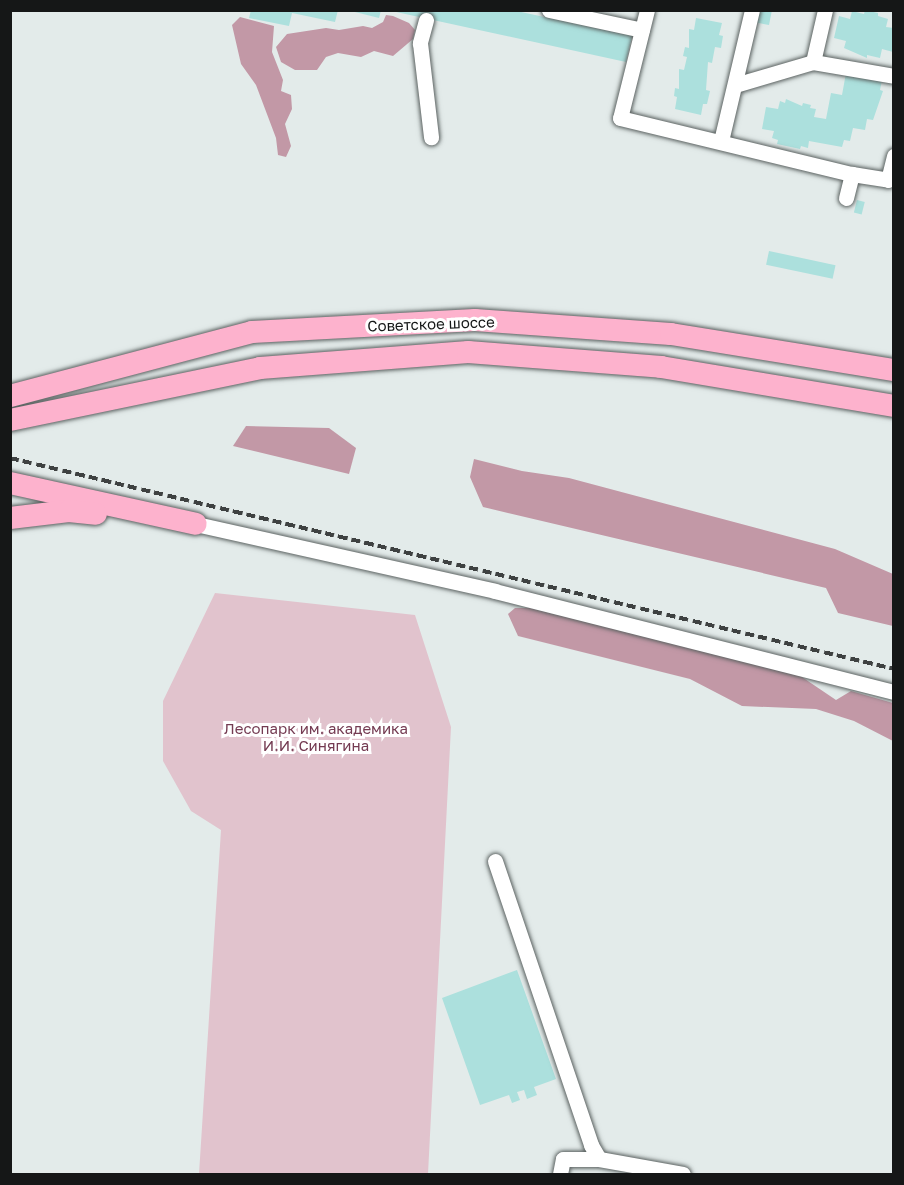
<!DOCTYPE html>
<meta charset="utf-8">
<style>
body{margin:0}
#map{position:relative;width:904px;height:1185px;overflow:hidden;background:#e3ebea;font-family:"Golos Text",sans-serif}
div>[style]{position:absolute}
.green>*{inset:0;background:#e1c3cd}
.forest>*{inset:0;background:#c298a6}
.building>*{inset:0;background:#ace0dd;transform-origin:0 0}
.roads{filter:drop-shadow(0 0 2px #5b6261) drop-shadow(0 0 2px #5b6261)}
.minor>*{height:15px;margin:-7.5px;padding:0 7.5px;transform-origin:7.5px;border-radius:7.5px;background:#fff}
.highway>*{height:22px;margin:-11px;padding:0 11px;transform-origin:11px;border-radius:11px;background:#fdb2cd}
.rail>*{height:4px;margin-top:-2px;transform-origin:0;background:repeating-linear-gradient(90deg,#3e4141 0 9px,transparent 0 13.5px)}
span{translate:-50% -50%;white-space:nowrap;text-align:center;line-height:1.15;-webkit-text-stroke:6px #fff;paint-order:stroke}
.street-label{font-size:15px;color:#151717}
.park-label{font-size:15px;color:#743b52}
.frame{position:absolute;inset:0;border:12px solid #151717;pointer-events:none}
</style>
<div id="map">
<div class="green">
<i style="clip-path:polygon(215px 593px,415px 615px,451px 727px,428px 1174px,199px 1174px,221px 830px,191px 811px,163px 761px,163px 701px)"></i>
</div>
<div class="forest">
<i style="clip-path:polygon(386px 15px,393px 16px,409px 23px,415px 30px,413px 39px,393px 56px,374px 51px,361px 57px,338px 53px,326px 57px,317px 70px,295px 70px,281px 62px,276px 47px,287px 34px,326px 28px,339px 30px,363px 26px,372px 28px,383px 22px)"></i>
<i style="clip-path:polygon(240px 17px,274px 26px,272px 52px,283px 80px,281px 91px,291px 95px,292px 109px,285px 124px,291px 146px,286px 157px,278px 155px,276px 138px,256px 85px,241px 64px,232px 25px)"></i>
<i style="clip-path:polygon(246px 426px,329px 428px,356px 448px,349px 474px,233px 446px)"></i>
<i style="clip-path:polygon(474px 459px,522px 471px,569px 478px,835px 549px,893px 574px,893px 626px,838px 613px,826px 588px,483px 507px,470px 477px)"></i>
<i style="clip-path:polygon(515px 608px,530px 608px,799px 675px,836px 700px,851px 691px,893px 703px,893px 741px,854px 721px,816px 709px,742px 706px,690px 679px,518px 636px,508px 614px)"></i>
</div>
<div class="building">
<i style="clip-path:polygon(251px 10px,338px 10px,335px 22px,292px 13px,289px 26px,249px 18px)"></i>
<i style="clip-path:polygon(347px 10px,381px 10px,379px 18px)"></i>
<i style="clip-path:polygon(387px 10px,512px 10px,632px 36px,626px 62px)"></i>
<i style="clip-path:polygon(755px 10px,772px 10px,769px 25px,753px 22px)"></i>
<i style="clip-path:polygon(865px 10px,878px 13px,878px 16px,888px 19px,886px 27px,894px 28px,893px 52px,882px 49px,880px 58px,867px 55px,867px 58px,844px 48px,846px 41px,834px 38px,839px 16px,850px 19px,852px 11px,864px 14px)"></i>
<i style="clip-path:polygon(696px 18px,722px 23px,719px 35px,723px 36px,721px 48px,715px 47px,712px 63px,708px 62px,706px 90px,710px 91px,707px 104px,703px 104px,701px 115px,675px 109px,677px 97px,674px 96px,675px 88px,679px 89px,679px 69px,684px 70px,687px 57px,683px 56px,685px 47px,689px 48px,689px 29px,694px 30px)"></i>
<i style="clip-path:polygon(846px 73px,882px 80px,880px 90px,883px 91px,873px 120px,867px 119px,865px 130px,853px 128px,850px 141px,844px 140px,842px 147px,809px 141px,808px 148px,801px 146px,800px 149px,777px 144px,778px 140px,772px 138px,774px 131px,762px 129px,766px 107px,778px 109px,780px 101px,785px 103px,786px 99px,802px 106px,803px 103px,811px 105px,810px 108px,816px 109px,814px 117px,826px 119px,831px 93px,842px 95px)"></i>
<i style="left:857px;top:200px;width:8px;height:13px;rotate:14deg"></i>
<i style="left:769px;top:251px;width:68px;height:14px;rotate:12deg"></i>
<i style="clip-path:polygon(517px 970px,556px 1079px,534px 1087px,537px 1095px,527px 1099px,524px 1090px,517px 1092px,520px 1100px,512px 1103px,509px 1095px,480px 1105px,442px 998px)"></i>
</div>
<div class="roads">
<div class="minor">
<i style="left:549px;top:10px;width:95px;rotate:12.1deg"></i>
<i style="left:647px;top:10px;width:111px;rotate:104deg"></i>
<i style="left:620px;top:118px;width:239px;rotate:13.6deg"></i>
<i style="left:852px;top:174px;width:36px;rotate:9deg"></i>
<i style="left:888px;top:180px;width:25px;rotate:-76deg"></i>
<i style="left:825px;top:10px;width:53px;rotate:103deg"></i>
<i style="left:813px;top:62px;width:82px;rotate:9.8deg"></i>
<i style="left:426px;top:20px;width:24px;rotate:105deg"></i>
<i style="left:420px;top:43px;width:95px;rotate:83.3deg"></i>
<i style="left:735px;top:85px;width:81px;rotate:-16.4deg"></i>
<i style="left:721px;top:141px;width:135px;rotate:-76.7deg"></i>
<i style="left:846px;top:198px;width:25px;rotate:-76deg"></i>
<i style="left:196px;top:524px;width:306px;rotate:12.6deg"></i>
<i style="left:495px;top:591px;width:412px;rotate:14.2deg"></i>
<i style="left:495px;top:861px;width:300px;rotate:71.3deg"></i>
<i style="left:591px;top:1145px;width:16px;rotate:60deg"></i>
<i style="left:599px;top:1159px;width:85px;rotate:10.1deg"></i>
<i style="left:560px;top:1174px;width:15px;rotate:-79deg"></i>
<i style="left:563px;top:1159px;width:36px"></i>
</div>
<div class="highway">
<i style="left:10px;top:396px;width:250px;rotate:-14.8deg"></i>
<i style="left:252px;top:332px;width:223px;rotate:-3.1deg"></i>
<i style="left:475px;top:320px;width:196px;rotate:4.1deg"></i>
<i style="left:671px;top:334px;width:226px;rotate:9.2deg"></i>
<i style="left:10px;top:420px;width:255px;rotate:-11.7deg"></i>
<i style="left:260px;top:368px;width:209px;rotate:-4.4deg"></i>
<i style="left:468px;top:352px;width:194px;rotate:4.4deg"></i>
<i style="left:661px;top:367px;width:236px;rotate:9.5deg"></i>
<i style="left:10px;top:483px;width:190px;rotate:12.4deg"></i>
<i style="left:10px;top:518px;width:59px;rotate:-6.8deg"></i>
<i style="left:69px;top:511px;width:27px;rotate:6deg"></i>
</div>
</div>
<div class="rail">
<i style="left:10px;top:458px;width:909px;rotate:13.42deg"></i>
</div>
<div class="street-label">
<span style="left:431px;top:324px;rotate:-2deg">Советское шоссе</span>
</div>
<div class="park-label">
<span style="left:316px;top:737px">Лесопарк им. академика<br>И.И. Синягина</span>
</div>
<div class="frame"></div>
</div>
